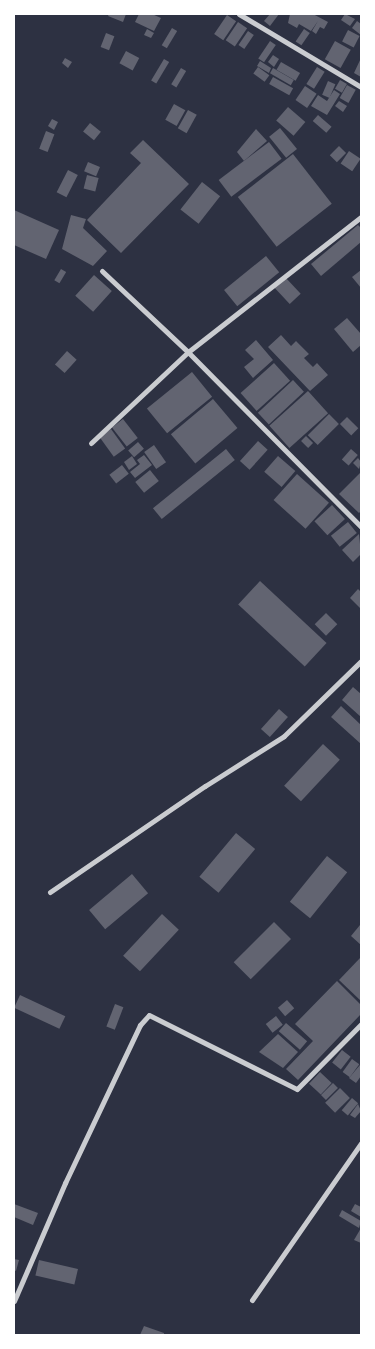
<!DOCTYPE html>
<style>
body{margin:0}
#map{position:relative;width:375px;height:1349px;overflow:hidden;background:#2d3142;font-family:Commissioner,sans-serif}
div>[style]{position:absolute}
.building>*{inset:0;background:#626471;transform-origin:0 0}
.minor>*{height:5px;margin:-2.5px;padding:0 2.5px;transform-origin:2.5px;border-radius:2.5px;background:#caccd0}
span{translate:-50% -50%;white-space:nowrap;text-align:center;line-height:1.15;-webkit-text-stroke:5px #fff;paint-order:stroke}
.frame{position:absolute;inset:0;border:15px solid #fff;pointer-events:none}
</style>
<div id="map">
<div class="building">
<i style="clip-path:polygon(109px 14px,126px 14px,123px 22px,108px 16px)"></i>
<i style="clip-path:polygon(139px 14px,152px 14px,161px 18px,154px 31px,135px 22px)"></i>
<i style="clip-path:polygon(270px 14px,279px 14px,270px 26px,264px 21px)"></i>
<i style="clip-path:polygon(290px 14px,313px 14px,328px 22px,324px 29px,320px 27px,316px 34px,312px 31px,318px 21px,311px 31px,299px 24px,297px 28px,288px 23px)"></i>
<i style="clip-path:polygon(345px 14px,355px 19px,350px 26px,341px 20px)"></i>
<i style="left:227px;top:15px;width:11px;height:23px;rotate:34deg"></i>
<i style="clip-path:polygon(357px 21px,361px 24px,361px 35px,352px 28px)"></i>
<i style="left:238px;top:22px;width:11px;height:22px;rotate:34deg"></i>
<i style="left:172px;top:28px;width:6px;height:20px;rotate:31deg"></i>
<i style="clip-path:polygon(147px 29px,154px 33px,151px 38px,144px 35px)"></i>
<i style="left:304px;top:29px;width:7px;height:15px;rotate:34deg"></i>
<i style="left:348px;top:30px;width:13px;height:13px;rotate:27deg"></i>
<i style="left:248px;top:31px;width:7px;height:17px;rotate:34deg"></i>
<i style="left:106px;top:33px;width:9px;height:15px;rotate:21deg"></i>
<i style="left:270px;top:41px;width:7px;height:21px;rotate:34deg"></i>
<i style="left:335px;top:41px;width:18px;height:21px;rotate:29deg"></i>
<i style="left:126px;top:51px;width:15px;height:14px;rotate:28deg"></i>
<i style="clip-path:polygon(273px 55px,279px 59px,274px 67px,268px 62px)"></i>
<i style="clip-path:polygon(65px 58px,72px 62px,68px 68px,62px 63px)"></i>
<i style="clip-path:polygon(361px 58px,361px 77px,354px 73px)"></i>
<i style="left:164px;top:59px;width:6px;height:25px;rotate:31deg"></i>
<i style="clip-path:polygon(260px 61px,271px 68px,269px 73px,257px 66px)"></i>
<i style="left:281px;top:62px;width:22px;height:9px;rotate:30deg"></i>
<i style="left:258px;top:67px;width:14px;height:8px;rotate:36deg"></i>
<i style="left:317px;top:67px;width:9px;height:20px;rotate:32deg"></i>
<i style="left:181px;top:68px;width:6px;height:19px;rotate:31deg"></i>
<i style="left:273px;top:68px;width:24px;height:6px;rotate:30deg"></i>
<i style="left:273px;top:77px;width:23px;height:8px;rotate:29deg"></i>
<i style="left:340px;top:80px;width:8px;height:10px;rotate:30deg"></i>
<i style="left:328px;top:81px;width:8px;height:15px;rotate:23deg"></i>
<i style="left:347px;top:85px;width:10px;height:15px;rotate:29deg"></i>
<i style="left:305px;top:86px;width:14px;height:17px;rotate:34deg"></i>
<i style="clip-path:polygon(334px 90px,340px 94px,327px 115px,311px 106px,318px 95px,327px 101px)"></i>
<i style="clip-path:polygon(339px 101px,347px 106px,343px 112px,335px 106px)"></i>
<i style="left:174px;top:104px;width:13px;height:18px;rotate:29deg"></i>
<i style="left:288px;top:107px;width:23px;height:18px;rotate:41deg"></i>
<i style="left:188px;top:110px;width:10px;height:21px;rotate:29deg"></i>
<i style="left:318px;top:115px;width:18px;height:8px;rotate:41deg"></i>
<i style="clip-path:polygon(52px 119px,58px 122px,54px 130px,48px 126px)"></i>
<i style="left:90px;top:123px;width:14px;height:11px;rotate:39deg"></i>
<i style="left:280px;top:128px;width:27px;height:14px;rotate:51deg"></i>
<i style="clip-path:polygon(256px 129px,267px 141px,244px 161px,237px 152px)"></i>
<i style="left:46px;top:131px;width:9px;height:19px;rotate:21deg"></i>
<i style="clip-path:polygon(143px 140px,189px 184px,121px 253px,87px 220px,141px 163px,130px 153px)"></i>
<i style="left:269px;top:142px;width:21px;height:63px;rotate:53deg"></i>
<i style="left:339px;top:146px;width:10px;height:13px;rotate:45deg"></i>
<i style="left:349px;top:151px;width:14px;height:15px;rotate:34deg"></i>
<i style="left:293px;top:154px;width:63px;height:70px;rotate:52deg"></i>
<i style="left:88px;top:162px;width:13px;height:10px;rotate:23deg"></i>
<i style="left:68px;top:170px;width:11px;height:25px;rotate:27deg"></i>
<i style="left:87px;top:175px;width:12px;height:14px;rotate:14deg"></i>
<i style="left:202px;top:182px;width:23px;height:35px;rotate:38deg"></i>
<i style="clip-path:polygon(14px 210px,59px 230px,46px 259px,14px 245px)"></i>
<i style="clip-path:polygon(71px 215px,86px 219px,83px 228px,107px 251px,93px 266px,62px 249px)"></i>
<i style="clip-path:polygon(358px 225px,361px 228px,361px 242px,321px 276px,311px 264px)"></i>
<i style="left:266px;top:256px;width:21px;height:54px;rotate:51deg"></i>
<i style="left:61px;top:269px;width:6px;height:13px;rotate:31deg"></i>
<i style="clip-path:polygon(361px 270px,361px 288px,352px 277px)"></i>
<i style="left:94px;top:275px;width:24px;height:28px;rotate:42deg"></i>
<i style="left:285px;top:277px;width:23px;height:15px;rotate:47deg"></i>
<i style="clip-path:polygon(347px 318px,361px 334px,361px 345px,353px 352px,334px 329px)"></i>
<i style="clip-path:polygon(281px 335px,291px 346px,296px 341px,309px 354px,304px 358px,313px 367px,317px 363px,328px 375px,310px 391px,268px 347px)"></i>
<i style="clip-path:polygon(256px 340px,273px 360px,253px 378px,244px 367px,254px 359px,245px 350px)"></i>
<i style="left:67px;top:351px;width:13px;height:18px;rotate:42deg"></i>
<i style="left:274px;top:363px;width:24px;height:45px;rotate:48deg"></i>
<i style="left:192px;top:372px;width:32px;height:58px;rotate:51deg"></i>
<i style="left:293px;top:380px;width:16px;height:48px;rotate:47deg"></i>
<i style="left:308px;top:391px;width:30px;height:52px;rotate:48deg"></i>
<i style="left:213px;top:399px;width:38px;height:55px;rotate:50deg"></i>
<i style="left:329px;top:414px;width:14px;height:30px;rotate:45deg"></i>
<i style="left:347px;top:417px;width:16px;height:10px;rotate:45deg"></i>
<i style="left:123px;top:419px;width:24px;height:14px;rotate:52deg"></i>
<i style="left:111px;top:429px;width:24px;height:14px;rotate:54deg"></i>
<i style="left:306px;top:436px;width:10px;height:7px;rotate:45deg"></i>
<i style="left:258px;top:441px;width:13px;height:27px;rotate:42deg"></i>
<i style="left:138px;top:442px;width:9px;height:13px;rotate:49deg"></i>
<i style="left:154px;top:445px;width:21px;height:12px;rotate:55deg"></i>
<i style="left:226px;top:449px;width:14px;height:94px;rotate:51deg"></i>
<i style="left:351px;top:449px;width:9px;height:14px;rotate:41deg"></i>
<i style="clip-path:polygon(144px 455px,152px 465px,135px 478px,130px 472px,140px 464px,137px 460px)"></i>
<i style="clip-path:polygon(132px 456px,137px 464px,129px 470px,124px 462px)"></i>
<i style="left:278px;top:456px;width:23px;height:21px;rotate:41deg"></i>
<i style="clip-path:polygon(358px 458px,361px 462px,359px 469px,353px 463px)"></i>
<i style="left:122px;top:465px;width:11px;height:16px;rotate:52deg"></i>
<i style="left:150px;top:470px;width:14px;height:19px;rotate:51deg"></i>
<i style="clip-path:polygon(361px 472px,361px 511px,359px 513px,339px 494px)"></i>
<i style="left:297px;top:474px;width:43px;height:35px;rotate:42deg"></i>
<i style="left:332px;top:505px;width:19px;height:24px;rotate:47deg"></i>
<i style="left:348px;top:522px;width:14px;height:22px;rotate:51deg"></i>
<i style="clip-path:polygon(359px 534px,361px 554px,353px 562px,342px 550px)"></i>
<i style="left:260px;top:581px;width:91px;height:32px;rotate:43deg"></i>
<i style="clip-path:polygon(358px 589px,361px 592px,361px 609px,350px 598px)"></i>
<i style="left:326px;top:613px;width:16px;height:16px;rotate:45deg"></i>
<i style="clip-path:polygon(353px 687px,361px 694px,361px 717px,342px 700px)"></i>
<i style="clip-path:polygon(341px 706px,361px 725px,361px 744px,331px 717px)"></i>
<i style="left:279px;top:709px;width:12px;height:27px;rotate:42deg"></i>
<i style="left:323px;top:744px;width:23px;height:57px;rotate:43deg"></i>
<i style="left:236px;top:833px;width:25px;height:57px;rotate:40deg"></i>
<i style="left:327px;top:856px;width:26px;height:59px;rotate:39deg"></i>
<i style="left:132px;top:874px;width:25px;height:56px;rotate:50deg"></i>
<i style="left:162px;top:914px;width:23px;height:57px;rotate:43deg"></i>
<i style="left:274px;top:922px;width:24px;height:57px;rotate:45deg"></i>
<i style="clip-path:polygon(360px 925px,361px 926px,361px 945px,351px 936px)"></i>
<i style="clip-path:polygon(361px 957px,361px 1001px,339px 980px)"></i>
<i style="clip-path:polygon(337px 981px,361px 1005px,361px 1014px,298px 1080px,286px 1069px,313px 1041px,295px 1024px)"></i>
<i style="left:20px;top:995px;width:50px;height:14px;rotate:25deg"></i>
<i style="left:287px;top:1000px;width:11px;height:12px;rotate:49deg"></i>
<i style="left:115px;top:1004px;width:9px;height:24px;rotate:21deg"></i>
<i style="left:276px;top:1016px;width:11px;height:13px;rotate:52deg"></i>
<i style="left:286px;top:1023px;width:28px;height:11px;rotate:41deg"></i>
<i style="clip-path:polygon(278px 1034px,298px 1052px,283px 1068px,259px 1052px)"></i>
<i style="left:342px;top:1050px;width:11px;height:16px;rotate:38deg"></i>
<i style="left:352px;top:1059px;width:9px;height:16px;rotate:36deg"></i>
<i style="clip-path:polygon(360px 1065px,361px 1076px,356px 1083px,349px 1078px)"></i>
<i style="left:320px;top:1072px;width:16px;height:16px;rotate:43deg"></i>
<i style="left:333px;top:1083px;width:7px;height:17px;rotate:45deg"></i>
<i style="left:340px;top:1088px;width:14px;height:21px;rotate:45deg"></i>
<i style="left:352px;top:1098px;width:8px;height:16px;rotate:40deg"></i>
<i style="clip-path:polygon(358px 1104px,361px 1111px,355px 1118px,350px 1115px)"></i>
<i style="clip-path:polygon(14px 1204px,38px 1213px,33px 1225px,14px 1217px)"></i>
<i style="clip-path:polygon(355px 1204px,361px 1207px,361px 1217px,351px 1211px)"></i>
<i style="clip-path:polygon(342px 1210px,361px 1221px,359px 1228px,339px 1216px)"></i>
<i style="clip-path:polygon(361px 1228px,361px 1243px,354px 1240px)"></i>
<i style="clip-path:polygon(14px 1259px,19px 1260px,16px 1271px,14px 1270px)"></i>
<i style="left:39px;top:1260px;width:40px;height:16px;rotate:13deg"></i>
<i style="clip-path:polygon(144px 1326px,164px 1333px,164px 1335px,140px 1335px)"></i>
</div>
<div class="minor">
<i style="left:239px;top:14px;width:142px;rotate:30.9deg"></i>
<i style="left:102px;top:271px;width:118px;rotate:43.3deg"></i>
<i style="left:188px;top:352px;width:246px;rotate:45.3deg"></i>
<i style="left:91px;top:443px;width:133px;rotate:-43.2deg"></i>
<i style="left:188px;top:352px;width:219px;rotate:-38deg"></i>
<i style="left:50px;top:892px;width:188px;rotate:-34.4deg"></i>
<i style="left:205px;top:786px;width:93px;rotate:-32.3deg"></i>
<i style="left:284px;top:736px;width:107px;rotate:-44.2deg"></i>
<i style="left:252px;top:1300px;width:191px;rotate:-55.2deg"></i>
<i style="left:14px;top:1301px;width:129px;rotate:-66.6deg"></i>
<i style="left:65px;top:1183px;width:175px;rotate:-64.6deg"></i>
<i style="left:140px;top:1025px;width:13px;rotate:-48deg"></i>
<i style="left:149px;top:1015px;width:165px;rotate:26.6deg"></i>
<i style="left:297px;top:1089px;width:91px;rotate:-45.4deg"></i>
</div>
<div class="frame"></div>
</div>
